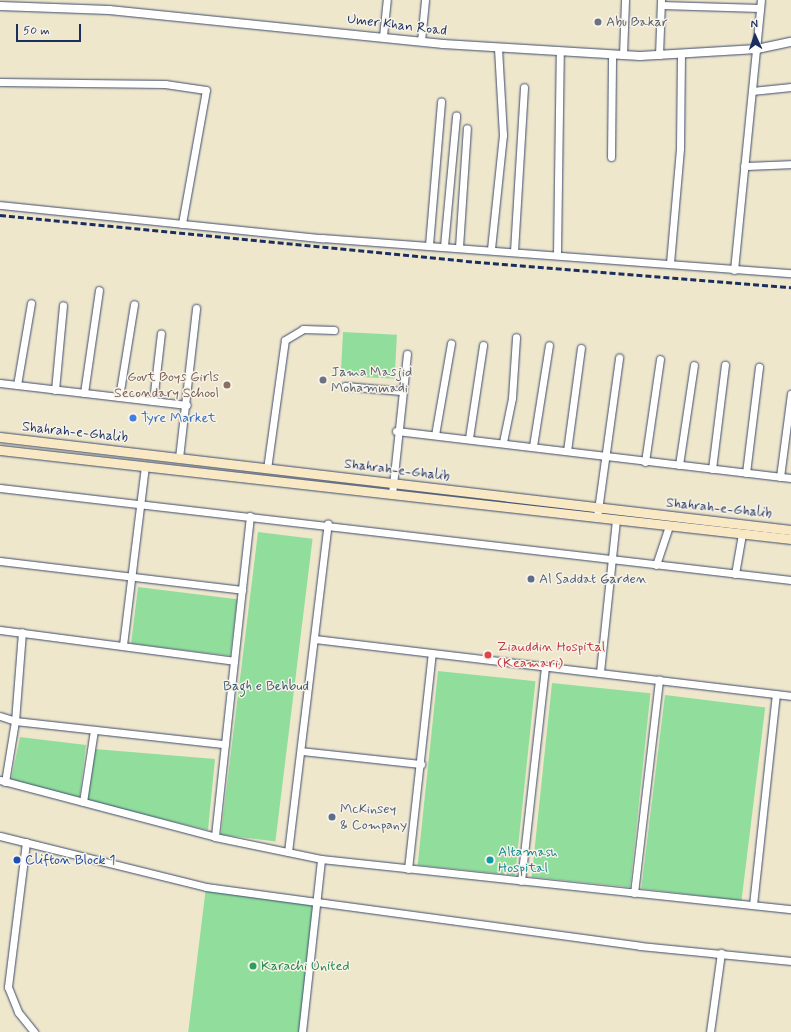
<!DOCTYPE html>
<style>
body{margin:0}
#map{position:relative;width:791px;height:1032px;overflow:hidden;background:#efe7cc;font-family:Mynerve,sans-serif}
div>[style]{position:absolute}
.green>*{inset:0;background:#91de9c;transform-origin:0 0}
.roads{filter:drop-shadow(0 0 1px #3b4b6e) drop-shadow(0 0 1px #3b4b6e)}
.minor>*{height:7px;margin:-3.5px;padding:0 3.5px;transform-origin:3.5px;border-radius:3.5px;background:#fff}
.tertiary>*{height:8px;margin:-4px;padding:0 4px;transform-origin:4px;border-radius:4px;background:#fff}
.secondary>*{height:9px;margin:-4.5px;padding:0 4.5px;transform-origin:4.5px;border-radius:4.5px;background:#f8e8c3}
.rail>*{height:2.5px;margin-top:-1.25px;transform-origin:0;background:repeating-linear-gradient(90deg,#1b2f5e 0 6px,transparent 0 9px)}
.dots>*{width:11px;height:11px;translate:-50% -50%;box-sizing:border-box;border:2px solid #f7f3e8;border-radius:50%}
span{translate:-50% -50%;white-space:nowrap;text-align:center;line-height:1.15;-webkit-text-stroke:3px #f7f3e8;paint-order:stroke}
.worship-label{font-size:14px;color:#5b616d}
.left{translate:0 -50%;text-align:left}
.street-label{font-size:14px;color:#1b2f5e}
.education-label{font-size:14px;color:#785e54}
.right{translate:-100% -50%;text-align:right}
.shop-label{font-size:14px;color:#366cbe}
.service-label{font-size:14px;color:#4e5e75}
.health-label{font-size:14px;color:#be3a42}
.park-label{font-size:14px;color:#385b6e}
.culture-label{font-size:14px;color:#0d838f}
.transit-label{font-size:14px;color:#164399}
.leisure-label{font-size:14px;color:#27864d}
.north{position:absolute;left:735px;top:16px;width:40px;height:40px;-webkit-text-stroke:3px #f7f3e8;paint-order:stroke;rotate:357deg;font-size:11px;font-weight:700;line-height:16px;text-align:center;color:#1b2f5e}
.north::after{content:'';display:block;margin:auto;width:14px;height:18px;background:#1b2f5e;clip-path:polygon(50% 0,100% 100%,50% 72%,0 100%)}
.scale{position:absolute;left:16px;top:24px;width:65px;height:18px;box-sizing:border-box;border:2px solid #1b2f5e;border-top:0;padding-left:5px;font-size:12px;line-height:14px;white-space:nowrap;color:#1b2f5e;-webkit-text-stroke:3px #f7f3e8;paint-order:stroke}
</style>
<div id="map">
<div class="green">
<i style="left:343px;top:332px;width:54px;height:44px;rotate:3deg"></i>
<i style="left:258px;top:532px;width:55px;height:305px;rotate:7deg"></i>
<i style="left:138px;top:587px;width:100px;height:57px;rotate:7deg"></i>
<i style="left:438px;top:671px;width:98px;height:195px;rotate:6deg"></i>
<i style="left:552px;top:683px;width:99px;height:195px;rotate:6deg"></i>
<i style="left:665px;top:695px;width:101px;height:195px;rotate:7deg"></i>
<i style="clip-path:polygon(20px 737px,86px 745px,79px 803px,10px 785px)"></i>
<i style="clip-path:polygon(95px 749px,215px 759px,208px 830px,87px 801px)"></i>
<i style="left:206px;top:887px;width:113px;height:146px;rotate:7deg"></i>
</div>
<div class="roads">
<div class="minor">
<i style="left:661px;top:5px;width:99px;rotate:1.7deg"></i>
<i style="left:383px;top:36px;width:36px;rotate:-84deg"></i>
<i style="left:421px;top:41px;width:41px;rotate:-84.4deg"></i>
<i style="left:623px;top:55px;width:55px;rotate:-87.9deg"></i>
<i style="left:659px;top:55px;width:55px;rotate:-87.9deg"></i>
<i style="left:0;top:82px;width:165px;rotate:0.7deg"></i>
<i style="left:165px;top:84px;width:41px;rotate:8.3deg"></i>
<i style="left:206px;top:90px;width:136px;rotate:100.2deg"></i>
<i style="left:752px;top:91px;width:39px;rotate:-6deg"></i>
<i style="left:611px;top:157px;width:102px;rotate:-89.4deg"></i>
<i style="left:744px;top:166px;width:47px;rotate:-2.4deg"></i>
<i style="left:0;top:205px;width:324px;rotate:5.9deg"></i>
<i style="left:322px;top:238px;width:470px;rotate:4.3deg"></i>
<i style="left:429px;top:245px;width:144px;rotate:-85.2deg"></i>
<i style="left:444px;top:246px;width:131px;rotate:-84.7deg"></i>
<i style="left:459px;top:247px;width:119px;rotate:-86.2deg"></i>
<i style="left:491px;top:249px;width:115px;rotate:-84deg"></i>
<i style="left:503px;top:135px;width:87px;rotate:-93.3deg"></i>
<i style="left:514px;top:251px;width:164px;rotate:-86.5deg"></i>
<i style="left:557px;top:254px;width:203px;rotate:-89.2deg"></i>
<i style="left:670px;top:263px;width:115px;rotate:-85deg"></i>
<i style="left:680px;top:148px;width:94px;rotate:-89.4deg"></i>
<i style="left:734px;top:270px;width:271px;rotate:-84.3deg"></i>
<i style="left:0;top:383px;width:188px;rotate:6.7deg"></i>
<i style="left:17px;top:385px;width:83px;rotate:-80.3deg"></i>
<i style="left:345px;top:386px;width:56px;rotate:5.1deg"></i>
<i style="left:55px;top:390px;width:85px;rotate:-84.6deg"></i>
<i style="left:84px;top:393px;width:104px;rotate:-81.7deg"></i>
<i style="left:119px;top:397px;width:94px;rotate:-80.8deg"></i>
<i style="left:153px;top:401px;width:68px;rotate:-83.3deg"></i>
<i style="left:396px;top:431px;width:398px;rotate:6.8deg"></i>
<i style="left:435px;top:435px;width:93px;rotate:-80.1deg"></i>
<i style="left:469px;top:438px;width:94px;rotate:-81.4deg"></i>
<i style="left:503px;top:442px;width:45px;rotate:-78.4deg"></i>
<i style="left:512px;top:398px;width:61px;rotate:-86.2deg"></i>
<i style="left:533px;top:446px;width:102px;rotate:-81deg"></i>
<i style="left:567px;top:451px;width:104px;rotate:-82.3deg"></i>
<i style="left:179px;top:458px;width:151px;rotate:-83.5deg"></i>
<i style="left:645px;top:462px;width:104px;rotate:-81.7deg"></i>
<i style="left:679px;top:465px;width:101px;rotate:-81.5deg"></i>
<i style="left:267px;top:469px;width:130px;rotate:-82.1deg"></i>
<i style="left:285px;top:340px;width:21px;rotate:-31deg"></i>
<i style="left:303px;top:329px;width:31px;rotate:2deg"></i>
<i style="left:712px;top:469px;width:105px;rotate:-82.9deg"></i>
<i style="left:746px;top:473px;width:107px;rotate:-83deg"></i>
<i style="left:780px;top:477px;width:84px;rotate:-82.5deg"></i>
<i style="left:0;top:488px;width:796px;rotate:6.63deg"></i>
<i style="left:392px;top:494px;width:141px;rotate:-83.9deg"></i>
<i style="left:597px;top:517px;width:161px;rotate:-82.1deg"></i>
<i style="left:0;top:561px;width:244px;rotate:6.8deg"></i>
<i style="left:656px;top:565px;width:41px;rotate:-71.6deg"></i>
<i style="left:735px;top:574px;width:41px;rotate:-80.1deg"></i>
<i style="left:0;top:630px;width:236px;rotate:7.5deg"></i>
<i style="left:234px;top:661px;width:177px;rotate:96.2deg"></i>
<i style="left:314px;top:639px;width:480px;rotate:6.8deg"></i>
<i style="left:123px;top:645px;width:180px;rotate:-83deg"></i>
<i style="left:234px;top:661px;width:146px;rotate:-83.7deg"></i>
<i style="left:600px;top:672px;width:153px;rotate:-84deg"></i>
<i style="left:0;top:716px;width:16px;rotate:18deg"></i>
<i style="left:15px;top:721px;width:211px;rotate:6.3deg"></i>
<i style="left:301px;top:751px;width:121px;rotate:6.2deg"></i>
<i style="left:0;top:780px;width:222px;rotate:14.8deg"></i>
<i style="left:215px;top:837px;width:108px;rotate:11.7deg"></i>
<i style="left:321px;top:859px;width:473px;rotate:6.1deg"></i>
<i style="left:5px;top:782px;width:62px;rotate:-80.7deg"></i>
<i style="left:15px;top:721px;width:89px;rotate:-85.5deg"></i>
<i style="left:83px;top:802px;width:73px;rotate:-81.3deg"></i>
<i style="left:0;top:836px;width:212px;rotate:13.9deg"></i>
<i style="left:206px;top:887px;width:438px;rotate:7.7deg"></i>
<i style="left:640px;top:946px;width:152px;rotate:5.7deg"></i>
<i style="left:26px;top:842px;width:146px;rotate:97.1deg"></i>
<i style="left:8px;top:987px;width:27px;rotate:68deg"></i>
<i style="left:18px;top:1012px;width:26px;rotate:51deg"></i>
<i style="left:288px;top:852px;width:331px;rotate:-83.1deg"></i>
<i style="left:408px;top:869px;width:217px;rotate:-83.7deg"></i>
<i style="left:521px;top:881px;width:216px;rotate:-83.6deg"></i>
<i style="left:634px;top:893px;width:215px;rotate:-83.3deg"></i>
<i style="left:753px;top:905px;width:212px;rotate:-83.8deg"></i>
<i style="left:302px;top:1032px;width:174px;rotate:-83.7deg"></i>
<i style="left:710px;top:1032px;width:80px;rotate:-82.1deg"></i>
</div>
<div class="tertiary">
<i style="left:0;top:6px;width:109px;rotate:2.1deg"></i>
<i style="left:109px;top:10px;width:336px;rotate:5.8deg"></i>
<i style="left:443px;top:44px;width:197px;rotate:3.5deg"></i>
<i style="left:640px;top:56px;width:117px;rotate:-3.4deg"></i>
<i style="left:757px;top:49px;width:35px;rotate:-12deg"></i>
</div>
<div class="secondary">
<i style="left:0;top:437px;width:796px;rotate:6.71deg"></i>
<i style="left:0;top:450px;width:796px;rotate:6.42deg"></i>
</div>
</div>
<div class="rail">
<i style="left:0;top:215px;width:468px;rotate:5.6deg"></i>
<i style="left:466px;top:261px;width:326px;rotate:4.6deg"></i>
</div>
<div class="dots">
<i style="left:598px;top:22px;background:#6b7280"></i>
<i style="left:323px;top:380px;background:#6b7280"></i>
<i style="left:227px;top:385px;background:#8d6e63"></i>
<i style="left:133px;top:418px;background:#3f7fe0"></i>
<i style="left:531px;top:579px;background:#5c6f8a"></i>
<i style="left:488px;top:655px;background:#e0444e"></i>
<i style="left:332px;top:817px;background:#5c6f8a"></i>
<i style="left:17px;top:860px;background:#1a4fb4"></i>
<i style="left:490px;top:860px;background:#0f9aa8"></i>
<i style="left:253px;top:966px;background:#2e9e5b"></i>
</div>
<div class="worship-label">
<span class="left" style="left:606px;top:22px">Abu Bakar</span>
<span class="left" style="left:331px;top:380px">Jama Masjid<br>Mohammadi</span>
</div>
<div class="street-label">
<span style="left:397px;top:25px;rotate:7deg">Umer Khan Road</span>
<span style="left:75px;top:432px;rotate:6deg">Shahrah-e-Ghalib</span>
<span style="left:397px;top:470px;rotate:7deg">Shahrah-e-Ghalib</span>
<span style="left:719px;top:508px;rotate:6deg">Shahrah-e-Ghalib</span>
</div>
<div class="education-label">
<span class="right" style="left:219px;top:385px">Govt Boys Girls<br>Secondary School</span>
</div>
<div class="shop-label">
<span class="left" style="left:141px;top:418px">Tyre Market</span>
</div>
<div class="service-label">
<span class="left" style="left:539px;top:579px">Al Saddat Garden</span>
<span class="left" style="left:340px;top:817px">McKinsey<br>&amp; Company</span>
</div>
<div class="health-label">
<span class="left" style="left:497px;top:655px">Ziauddin Hospital<br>(Keamari)</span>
</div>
<div class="park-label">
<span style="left:266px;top:686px">Bagh e Behbud</span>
</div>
<div class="culture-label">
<span class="left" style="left:498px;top:860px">Altamash<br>Hospital</span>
</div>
<div class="transit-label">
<span class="left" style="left:25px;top:860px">Clifton Block 1</span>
</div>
<div class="leisure-label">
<span class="left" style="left:261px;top:966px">Karachi United</span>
</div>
<div class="north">N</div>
<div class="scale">50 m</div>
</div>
